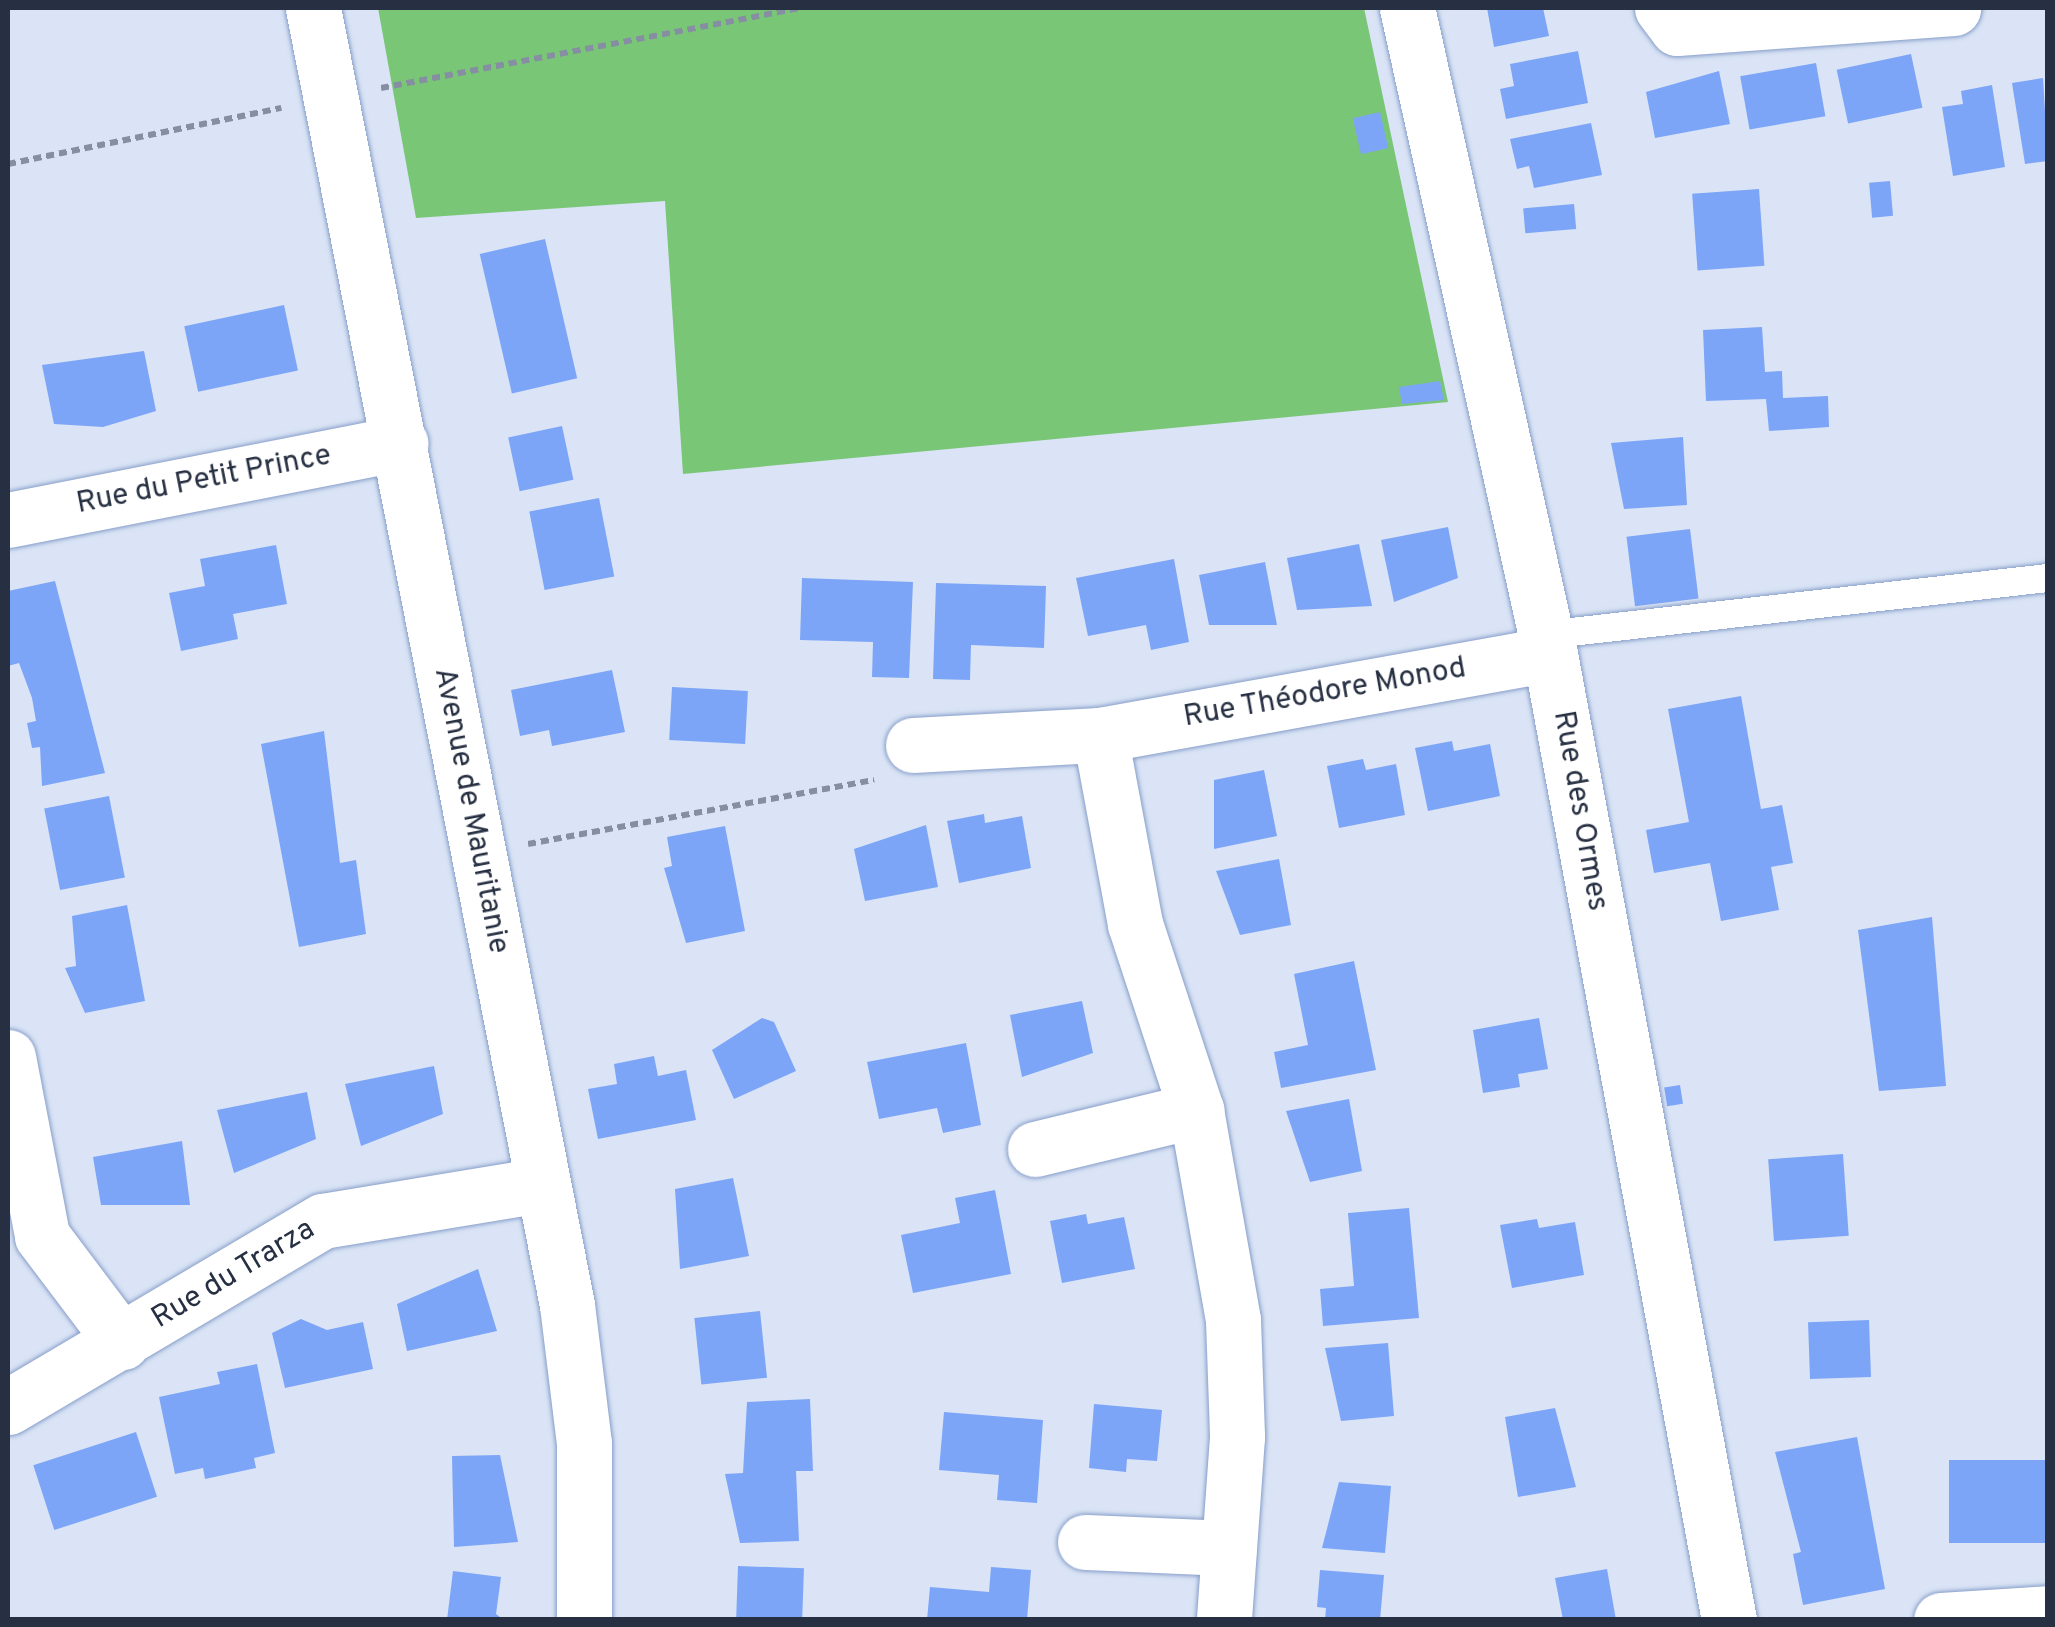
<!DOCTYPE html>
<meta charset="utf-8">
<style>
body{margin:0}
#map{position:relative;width:2055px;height:1627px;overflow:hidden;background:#dae4f6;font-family:Overpass,sans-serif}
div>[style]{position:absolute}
.green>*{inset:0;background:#7ac677}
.building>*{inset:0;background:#7ca5f7;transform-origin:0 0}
.path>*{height:6px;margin-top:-3px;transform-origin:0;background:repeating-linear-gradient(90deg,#858fa1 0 8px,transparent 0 13px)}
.roads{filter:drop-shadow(0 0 2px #879ec9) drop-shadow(0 0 2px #879ec9)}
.service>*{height:28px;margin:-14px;padding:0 14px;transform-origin:14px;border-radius:14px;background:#fff}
.minor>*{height:55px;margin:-27.5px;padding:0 27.5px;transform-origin:27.5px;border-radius:27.5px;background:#fff}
span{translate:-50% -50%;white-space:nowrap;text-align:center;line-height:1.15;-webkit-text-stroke:10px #fff;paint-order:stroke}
.street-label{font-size:30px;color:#273042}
.frame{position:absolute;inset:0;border:10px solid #273042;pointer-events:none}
</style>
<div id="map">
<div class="green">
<i style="clip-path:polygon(378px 8px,1364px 8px,1448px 402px,683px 474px,665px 201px,416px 218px)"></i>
</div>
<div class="building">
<i style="clip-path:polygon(1487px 8px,1543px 8px,1549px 36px,1494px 47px)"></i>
<i style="clip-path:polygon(1578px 51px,1588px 103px,1506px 119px,1500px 89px,1514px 86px,1510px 64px)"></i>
<i style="left:1911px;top:54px;width:55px;height:76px;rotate:78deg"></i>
<i style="left:1816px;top:63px;width:54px;height:77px;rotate:80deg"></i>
<i style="clip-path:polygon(1719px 71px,1730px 124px,1655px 138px,1646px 92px)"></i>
<i style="clip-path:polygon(2043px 78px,2048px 161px,2025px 164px,2012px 83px)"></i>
<i style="clip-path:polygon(1992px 85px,2005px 167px,1953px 176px,1942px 107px,1963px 104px,1961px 91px)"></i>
<i style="left:1380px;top:112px;width:37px;height:28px;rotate:77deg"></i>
<i style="clip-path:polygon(1591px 123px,1602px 175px,1534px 188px,1529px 166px,1517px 169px,1510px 139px)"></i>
<i style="left:1890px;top:181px;width:35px;height:21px;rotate:85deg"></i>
<i style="left:1759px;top:189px;width:77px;height:67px;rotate:86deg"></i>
<i style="left:1574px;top:204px;width:25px;height:51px;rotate:85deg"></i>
<i style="left:545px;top:239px;width:143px;height:67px;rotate:77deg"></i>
<i style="left:284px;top:305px;width:67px;height:102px;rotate:78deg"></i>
<i style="clip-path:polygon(1762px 327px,1765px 372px,1782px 371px,1783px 398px,1828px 396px,1829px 427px,1769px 431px,1766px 399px,1706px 401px,1703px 330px)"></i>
<i style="clip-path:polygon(144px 351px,156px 411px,103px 427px,54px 424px,42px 365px)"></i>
<i style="clip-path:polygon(1440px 381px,1444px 400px,1402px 404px,1399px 387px)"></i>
<i style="left:562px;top:426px;width:55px;height:55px;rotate:78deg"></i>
<i style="clip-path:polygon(1683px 437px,1687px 505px,1624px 509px,1611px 443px)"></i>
<i style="left:599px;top:498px;width:80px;height:71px;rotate:79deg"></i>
<i style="clip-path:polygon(1448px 527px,1458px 578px,1394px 602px,1381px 540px)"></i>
<i style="left:1690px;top:529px;width:70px;height:64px;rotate:83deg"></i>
<i style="clip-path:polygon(1359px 544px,1372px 606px,1297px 610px,1287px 558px)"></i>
<i style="clip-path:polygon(276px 545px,287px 604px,233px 614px,238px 639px,181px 651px,169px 593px,205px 586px,200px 559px)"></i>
<i style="clip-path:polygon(1174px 559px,1189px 642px,1151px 650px,1146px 625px,1088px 636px,1076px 578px)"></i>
<i style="clip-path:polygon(1265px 562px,1277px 625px,1209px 625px,1199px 575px)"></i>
<i style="clip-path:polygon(802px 578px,913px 582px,909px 678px,872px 677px,873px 642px,800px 640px)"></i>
<i style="clip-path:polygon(55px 581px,105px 773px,42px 786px,40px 747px,32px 748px,27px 723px,36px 721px,32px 698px,19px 663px,8px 666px,8px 591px)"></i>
<i style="clip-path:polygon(936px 583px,1046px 586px,1044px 648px,971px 645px,970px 680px,933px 679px)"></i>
<i style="clip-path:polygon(612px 670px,625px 732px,552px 746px,549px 730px,520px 736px,511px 690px)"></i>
<i style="left:672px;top:687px;width:76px;height:53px;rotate:3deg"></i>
<i style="clip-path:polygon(1741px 696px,1761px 809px,1782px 805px,1793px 863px,1771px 867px,1779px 910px,1721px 921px,1710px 863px,1654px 873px,1646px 830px,1689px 822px,1668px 709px)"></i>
<i style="clip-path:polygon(324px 731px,340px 863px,356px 860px,366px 934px,299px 947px,261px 744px)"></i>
<i style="clip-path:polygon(1452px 741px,1454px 751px,1490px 744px,1500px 796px,1428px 811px,1415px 748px)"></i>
<i style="clip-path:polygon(1363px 759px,1366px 770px,1396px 764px,1405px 815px,1339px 828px,1327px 766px)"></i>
<i style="clip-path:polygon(1264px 770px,1277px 836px,1214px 849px,1214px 780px)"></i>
<i style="left:109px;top:796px;width:83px;height:66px;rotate:79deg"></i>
<i style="clip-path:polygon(984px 814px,985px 823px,1022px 816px,1031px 868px,959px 883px,947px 821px)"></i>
<i style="clip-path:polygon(926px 825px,938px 887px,865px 901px,854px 849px)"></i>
<i style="clip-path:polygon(725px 826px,745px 931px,686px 943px,664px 868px,672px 866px,667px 837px)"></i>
<i style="clip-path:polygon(1279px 859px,1291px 925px,1240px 935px,1216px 871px)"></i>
<i style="clip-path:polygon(127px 905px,145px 1001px,85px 1013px,65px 968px,76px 966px,72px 916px)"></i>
<i style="clip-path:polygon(1932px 917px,1946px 1086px,1879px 1091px,1858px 930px)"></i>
<i style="clip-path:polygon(1354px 961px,1376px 1070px,1281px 1088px,1274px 1052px,1308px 1045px,1294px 974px)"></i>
<i style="clip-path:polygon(1082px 1001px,1093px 1053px,1022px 1077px,1010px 1015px)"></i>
<i style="clip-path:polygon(762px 1018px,774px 1022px,796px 1071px,734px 1099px,712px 1050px)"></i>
<i style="clip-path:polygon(1539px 1018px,1548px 1069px,1518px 1074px,1520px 1087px,1483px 1093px,1473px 1030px)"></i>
<i style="clip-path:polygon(966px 1043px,981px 1125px,943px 1133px,937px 1108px,879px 1119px,867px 1062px)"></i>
<i style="clip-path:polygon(654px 1056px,658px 1076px,686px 1070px,696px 1120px,598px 1139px,588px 1089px,617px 1084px,614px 1064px)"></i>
<i style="clip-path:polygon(434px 1066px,443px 1114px,361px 1146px,345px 1084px)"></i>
<i style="left:1680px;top:1085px;width:19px;height:16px;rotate:81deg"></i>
<i style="clip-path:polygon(307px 1092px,316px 1139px,234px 1173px,217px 1110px)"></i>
<i style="clip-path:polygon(1349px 1099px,1362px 1171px,1310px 1182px,1286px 1111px)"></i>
<i style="clip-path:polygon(182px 1141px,190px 1205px,101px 1205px,93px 1157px)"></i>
<i style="left:1843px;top:1154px;width:82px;height:75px;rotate:86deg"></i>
<i style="clip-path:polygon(733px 1178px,749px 1256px,680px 1269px,675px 1189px)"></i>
<i style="clip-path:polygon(995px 1190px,1011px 1274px,913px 1293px,901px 1235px,960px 1223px,955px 1198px)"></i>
<i style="clip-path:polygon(1409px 1208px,1419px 1318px,1323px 1326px,1320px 1289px,1354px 1286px,1348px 1213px)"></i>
<i style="clip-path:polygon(1086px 1214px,1088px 1224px,1124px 1217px,1135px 1269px,1062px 1283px,1050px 1221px)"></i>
<i style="clip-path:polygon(1537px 1219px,1539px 1228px,1575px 1222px,1584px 1275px,1512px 1288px,1500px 1225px)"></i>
<i style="clip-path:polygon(478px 1269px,497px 1331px,407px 1351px,397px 1304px)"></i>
<i style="left:760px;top:1311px;width:67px;height:66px;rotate:84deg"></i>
<i style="clip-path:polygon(301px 1319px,327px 1330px,363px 1322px,373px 1369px,285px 1388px,272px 1333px)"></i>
<i style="left:1869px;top:1320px;width:57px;height:61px;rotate:88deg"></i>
<i style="clip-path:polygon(1388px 1343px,1394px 1416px,1341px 1421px,1325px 1348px)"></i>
<i style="clip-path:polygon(257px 1364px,275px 1453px,254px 1458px,256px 1468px,205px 1479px,203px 1468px,175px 1474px,159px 1397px,220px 1384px,217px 1372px)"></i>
<i style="clip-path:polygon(810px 1399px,813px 1471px,796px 1471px,799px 1541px,740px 1543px,725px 1474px,743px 1473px,747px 1402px)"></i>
<i style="clip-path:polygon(1094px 1404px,1162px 1410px,1157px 1461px,1127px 1459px,1126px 1472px,1089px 1468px)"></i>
<i style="clip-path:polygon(1555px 1408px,1576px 1487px,1518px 1497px,1505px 1417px)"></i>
<i style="clip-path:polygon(944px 1412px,1043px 1420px,1037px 1503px,997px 1500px,999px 1475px,939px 1470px)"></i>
<i style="left:136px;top:1432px;width:68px;height:108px;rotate:72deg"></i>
<i style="clip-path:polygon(1857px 1437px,1885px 1589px,1803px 1605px,1793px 1554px,1801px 1552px,1775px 1452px)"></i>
<i style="clip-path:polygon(500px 1455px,518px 1542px,454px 1547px,452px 1456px)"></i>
<i style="left:2048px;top:1460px;width:83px;height:99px;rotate:90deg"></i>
<i style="clip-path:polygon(1339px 1482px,1391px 1486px,1385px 1553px,1322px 1548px)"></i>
<i style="left:738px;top:1566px;width:66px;height:54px;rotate:2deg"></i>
<i style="clip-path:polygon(991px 1567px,1031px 1570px,1027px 1620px,927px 1620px,930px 1587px,989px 1592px)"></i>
<i style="clip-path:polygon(1607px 1569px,1616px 1620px,1563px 1620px,1555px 1578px)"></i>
<i style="clip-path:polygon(1320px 1570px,1384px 1575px,1380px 1620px,1325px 1620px,1326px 1608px,1317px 1607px)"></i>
<i style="clip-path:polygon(453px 1571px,501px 1577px,496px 1614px,504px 1620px,447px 1620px)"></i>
</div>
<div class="path">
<i style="left:381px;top:88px;width:426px;rotate:-10.8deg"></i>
<i style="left:8px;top:164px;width:279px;rotate:-11.6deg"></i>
<i style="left:528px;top:844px;width:352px;rotate:-10.5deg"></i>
</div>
<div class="roads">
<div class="service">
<i style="left:1545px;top:635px;width:506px;rotate:-6.47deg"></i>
</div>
<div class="minor">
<i style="left:313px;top:8px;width:1322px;rotate:78.92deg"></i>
<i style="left:567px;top:1305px;width:139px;rotate:83deg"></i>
<i style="left:584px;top:1443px;width:177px;rotate:90deg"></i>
<i style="left:1407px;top:8px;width:662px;rotate:77.52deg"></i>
<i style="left:1550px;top:654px;width:982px;rotate:79.5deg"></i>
<i style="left:1662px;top:8px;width:25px;rotate:53deg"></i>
<i style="left:1677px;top:28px;width:277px;rotate:-4.1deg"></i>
<i style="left:8px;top:520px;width:400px;rotate:-11.1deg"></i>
<i style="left:1100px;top:735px;width:192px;rotate:79.5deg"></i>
<i style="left:1135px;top:924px;width:196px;rotate:71.8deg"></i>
<i style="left:1196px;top:1110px;width:213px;rotate:80deg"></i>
<i style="left:1233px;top:1320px;width:117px;rotate:88deg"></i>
<i style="left:1237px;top:1437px;width:183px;rotate:94.1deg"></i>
<i style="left:913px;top:745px;width:187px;rotate:-3.1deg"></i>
<i style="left:1100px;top:735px;width:457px;rotate:-10.2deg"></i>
<i style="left:8px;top:1057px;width:182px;rotate:79.2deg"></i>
<i style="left:42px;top:1236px;width:133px;rotate:53deg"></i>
<i style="left:1035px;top:1149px;width:166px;rotate:-13.6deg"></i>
<i style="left:8px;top:1407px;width:366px;rotate:-30.6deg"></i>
<i style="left:323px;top:1221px;width:220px;rotate:-9.4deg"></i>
<i style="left:1085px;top:1542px;width:144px;rotate:2.4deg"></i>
<i style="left:1941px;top:1620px;width:107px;rotate:-3.7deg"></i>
</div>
</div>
<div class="street-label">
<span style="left:204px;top:481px;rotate:-11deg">Rue du Petit Prince</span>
<span style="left:1325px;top:694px;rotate:-10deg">Rue Théodore Monod</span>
<span style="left:470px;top:811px;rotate:79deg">Avenue de Mauritanie</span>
<span style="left:1579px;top:811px;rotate:80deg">Rue des Ormes</span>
<span style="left:234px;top:1275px;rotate:-31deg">Rue du Trarza</span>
</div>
<div class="frame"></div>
</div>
